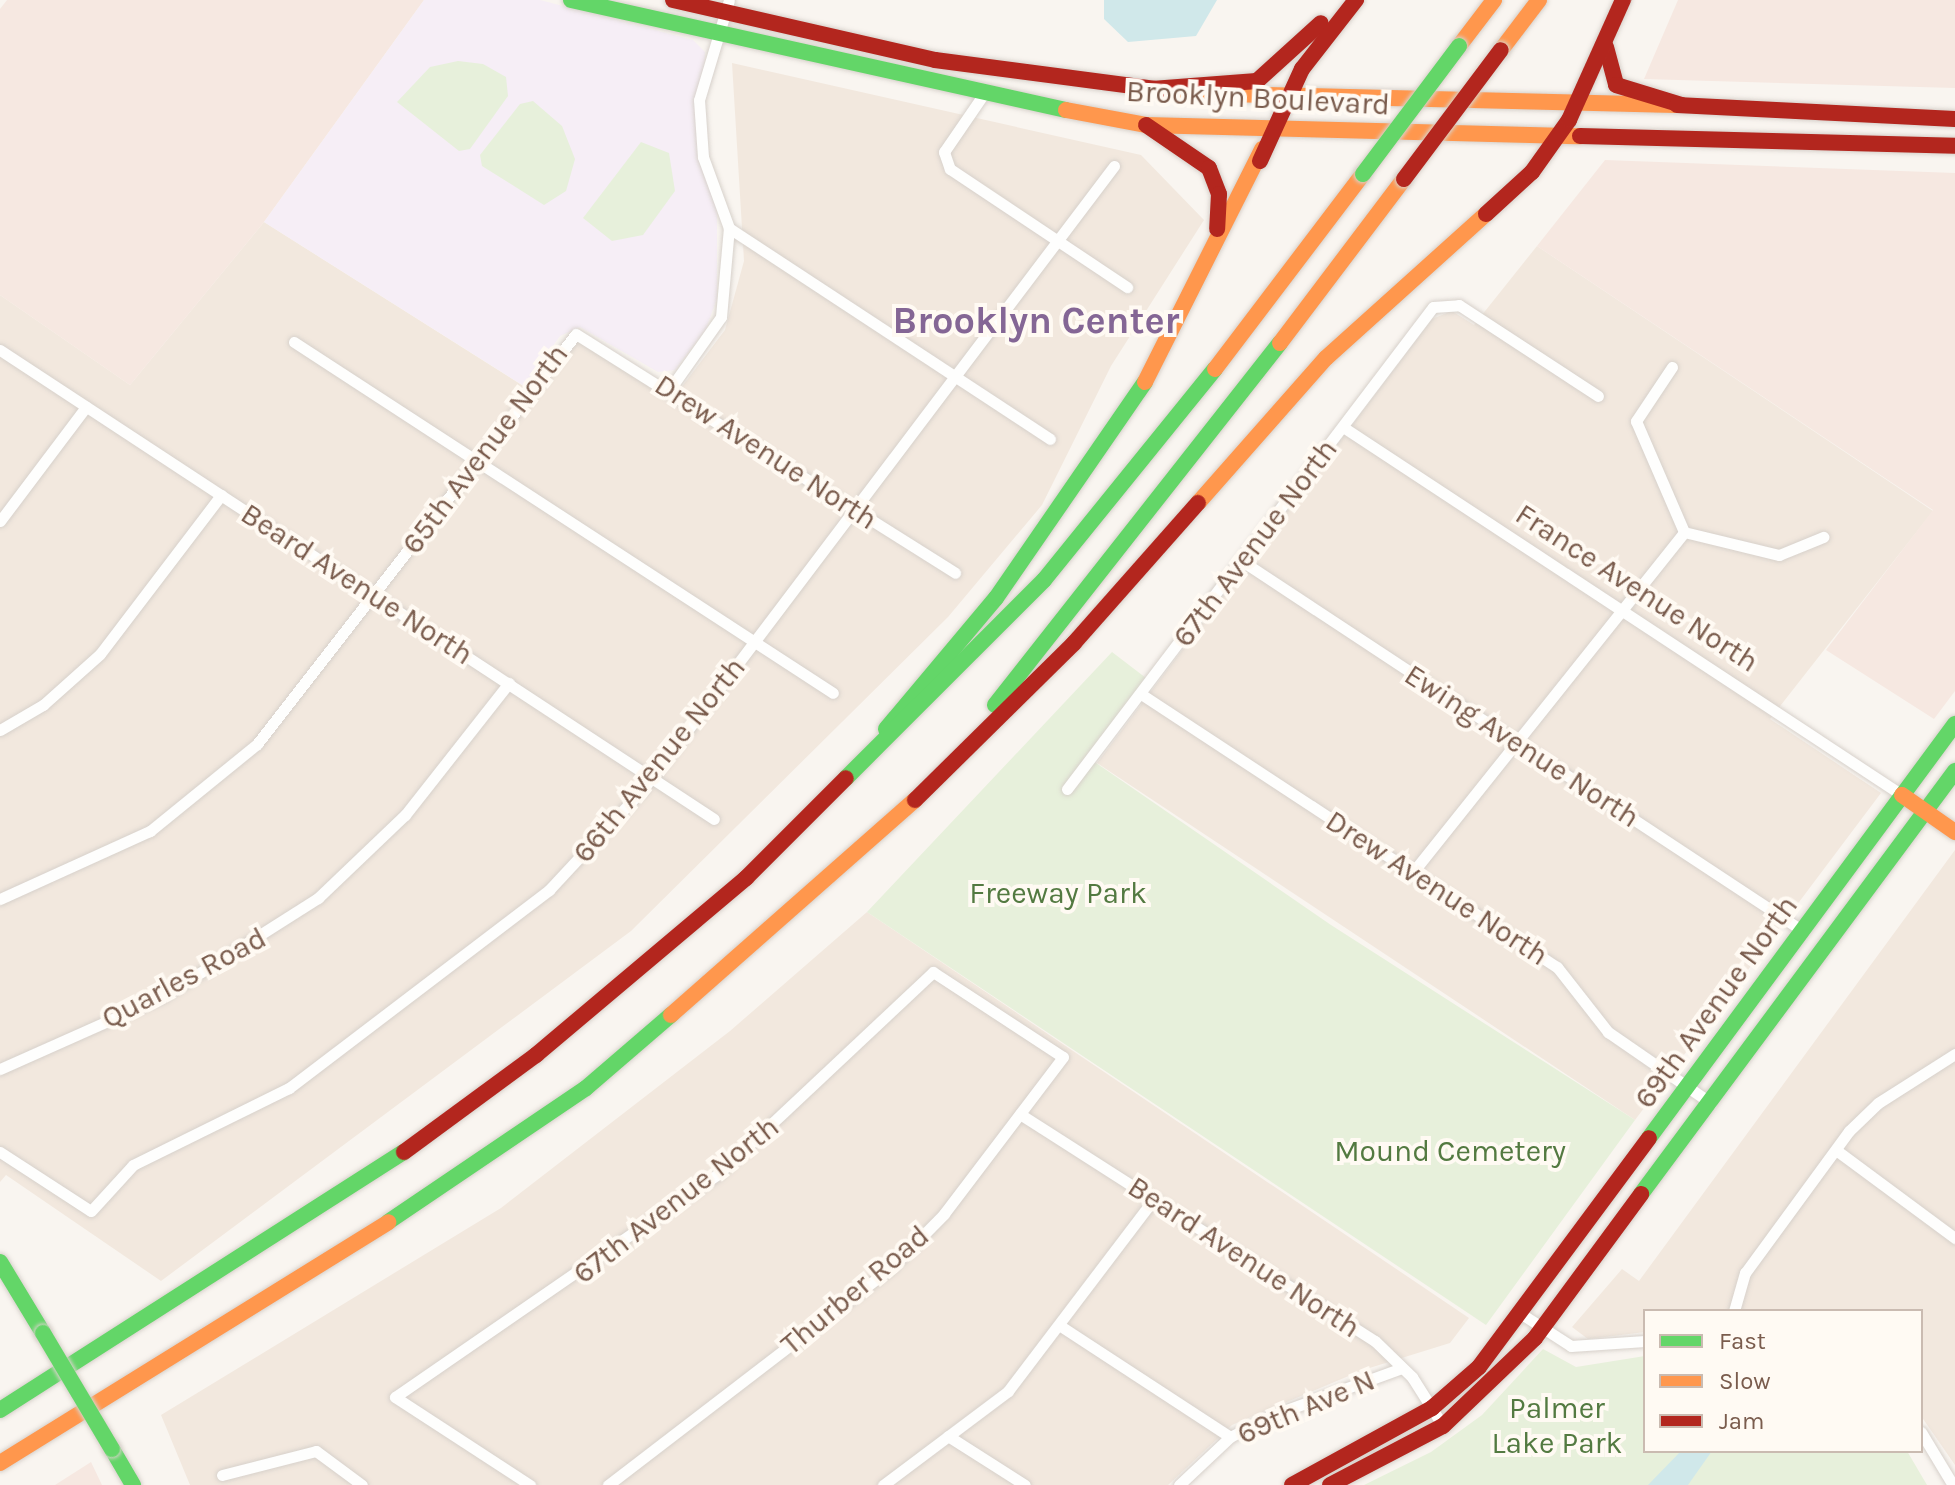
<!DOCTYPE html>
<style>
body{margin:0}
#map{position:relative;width:1955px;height:1485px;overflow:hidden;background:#f9f5f0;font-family:Karla,sans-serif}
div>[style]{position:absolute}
.residential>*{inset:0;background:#f2e8de}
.commercial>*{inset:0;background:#f6e8e1}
.education>*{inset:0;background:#f6eef6}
.green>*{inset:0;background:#e7f0db}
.water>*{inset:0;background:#d0e8ea}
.roads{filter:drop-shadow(0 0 2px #d7d1cb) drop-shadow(0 0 2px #d7d1cb)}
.street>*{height:11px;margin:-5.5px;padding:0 5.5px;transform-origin:5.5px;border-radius:5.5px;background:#fefefd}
.fast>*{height:16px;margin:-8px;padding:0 8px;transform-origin:8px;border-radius:8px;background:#63d668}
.slow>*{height:16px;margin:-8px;padding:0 8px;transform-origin:8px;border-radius:8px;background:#ff974d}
.jam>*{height:16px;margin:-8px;padding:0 8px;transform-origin:8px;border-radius:8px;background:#b3261e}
.bridges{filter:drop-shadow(0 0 2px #d9d2cb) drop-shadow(0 0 2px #d9d2cb)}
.fast-bridge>*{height:16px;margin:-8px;padding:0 8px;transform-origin:8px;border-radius:8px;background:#63d668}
.jam-bridge>*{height:16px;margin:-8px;padding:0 8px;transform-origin:8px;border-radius:8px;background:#b3261e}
span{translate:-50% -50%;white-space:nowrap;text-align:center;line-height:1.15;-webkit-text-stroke:8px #fffaf3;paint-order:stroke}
.street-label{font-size:30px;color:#7a5c4d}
.park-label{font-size:30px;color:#537a41}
.district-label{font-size:38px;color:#846695;font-weight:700}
.legend{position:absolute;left:1643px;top:1309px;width:280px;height:144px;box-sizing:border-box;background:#fffaf3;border:2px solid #cabbb1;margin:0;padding:10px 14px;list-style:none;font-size:24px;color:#7a5c4d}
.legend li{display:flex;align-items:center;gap:16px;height:40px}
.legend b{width:40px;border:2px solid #cabbb1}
</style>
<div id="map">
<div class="residential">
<i style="clip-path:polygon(732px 63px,1141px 155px,1204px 220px,1111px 366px,1042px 505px,948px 617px,631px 931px,161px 1281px,6px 1175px,0 1182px,0 295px,130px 385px,264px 222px,536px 394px,580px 340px,674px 397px,725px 330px,744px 261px)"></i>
<i style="clip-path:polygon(1537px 246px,1933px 511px,1770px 719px,1881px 793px,1635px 1120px,1097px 763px,1432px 319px,1452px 311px,1474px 325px)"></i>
<i style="clip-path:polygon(1955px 850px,1955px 1465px,1921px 1416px,1921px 1311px,1645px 1311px,1645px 1332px,1588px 1339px,1572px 1327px,1622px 1269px,1639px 1281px)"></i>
<i style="clip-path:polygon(867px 912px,1469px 1318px,1450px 1343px,1363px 1370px,1232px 1425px,1168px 1485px,190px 1485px,161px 1415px,501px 1208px,730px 1031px)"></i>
</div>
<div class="commercial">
<i style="clip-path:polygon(7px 0,424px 0,264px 222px,130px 385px,0 295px,0 9px)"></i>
<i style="clip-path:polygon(1678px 0,1955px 0,1955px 88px,1644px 79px)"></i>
<i style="clip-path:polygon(1605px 160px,1955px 173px,1955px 691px,1934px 719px,1826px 650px,1933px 510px,1537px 246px)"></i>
<i style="clip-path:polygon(91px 1462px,102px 1485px,55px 1485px)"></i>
</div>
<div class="education">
<i style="clip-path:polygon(424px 0,540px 0,693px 40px,705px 52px,700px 145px,717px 212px,717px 298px,706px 329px,675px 370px,658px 372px,580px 327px,560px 336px,524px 386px,264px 222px)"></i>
</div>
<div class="green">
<i style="clip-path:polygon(458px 61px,483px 64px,506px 77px,508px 96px,470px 149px,459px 151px,397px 102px,430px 67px)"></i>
<i style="clip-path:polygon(533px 101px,562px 126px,575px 159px,566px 191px,544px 205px,482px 166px,480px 155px,520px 104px)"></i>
<i style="clip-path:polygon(641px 142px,669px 153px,675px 191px,643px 235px,612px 241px,583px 218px)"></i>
<i style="clip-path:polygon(1112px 652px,1146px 678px,1086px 756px,1331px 925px,1635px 1120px,1486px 1325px,867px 912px)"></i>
<i style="clip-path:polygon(1543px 1349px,1576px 1367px,1645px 1356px,1645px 1451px,1907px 1451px,1927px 1485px,1364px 1485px,1431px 1452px,1482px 1415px)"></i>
</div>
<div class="water">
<i style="clip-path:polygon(1104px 0,1217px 0,1196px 36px,1128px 42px,1104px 19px)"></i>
<i style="clip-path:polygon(1681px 1451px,1712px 1451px,1688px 1485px,1648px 1485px)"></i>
</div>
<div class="roads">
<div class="street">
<i style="left:983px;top:95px;width:69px;rotate:124.4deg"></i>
<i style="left:944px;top:152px;width:18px;rotate:71deg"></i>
<i style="left:950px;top:169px;width:213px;rotate:33.7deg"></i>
<i style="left:729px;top:228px;width:384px;rotate:33.3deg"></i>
<i style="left:294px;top:342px;width:643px;rotate:33.07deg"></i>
<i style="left:0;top:350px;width:854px;rotate:33.3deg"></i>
<i style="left:1672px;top:367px;width:65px;rotate:123.7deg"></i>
<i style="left:1636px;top:421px;width:121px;rotate:66.6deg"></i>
<i style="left:670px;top:389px;width:88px;rotate:-54.7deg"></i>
<i style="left:721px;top:317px;width:89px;rotate:-84.9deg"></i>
<i style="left:729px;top:228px;width:76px;rotate:-110.1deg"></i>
<i style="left:703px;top:157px;width:57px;rotate:-94deg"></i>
<i style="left:699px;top:100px;width:104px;rotate:-73.3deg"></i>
<i style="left:1343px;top:427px;width:669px;rotate:33.36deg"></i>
<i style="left:0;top:521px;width:143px;rotate:-53deg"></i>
<i style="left:1684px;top:532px;width:98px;rotate:13.6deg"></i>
<i style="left:1779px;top:555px;width:48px;rotate:-22.2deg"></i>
<i style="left:1242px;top:561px;width:672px;rotate:33.41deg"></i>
<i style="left:1141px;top:694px;width:498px;rotate:33.3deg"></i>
<i style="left:1557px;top:967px;width:83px;rotate:51.9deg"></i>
<i style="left:1608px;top:1032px;width:125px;rotate:34.6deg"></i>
<i style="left:0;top:730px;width:50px;rotate:-30.2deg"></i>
<i style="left:43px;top:705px;width:76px;rotate:-41.8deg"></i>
<i style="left:100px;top:654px;width:200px;rotate:-52.7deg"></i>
<i style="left:1067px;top:789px;width:605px;rotate:-52.79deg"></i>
<i style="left:1433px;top:307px;width:26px;rotate:-4deg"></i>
<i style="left:1459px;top:305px;width:166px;rotate:33.2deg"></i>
<i style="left:1413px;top:872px;width:435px;rotate:-51.4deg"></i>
<i style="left:0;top:899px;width:165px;rotate:-24.4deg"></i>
<i style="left:150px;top:831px;width:138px;rotate:-39.1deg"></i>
<i style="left:257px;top:744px;width:519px;rotate:-52.12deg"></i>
<i style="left:576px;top:334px;width:448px;rotate:32.2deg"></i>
<i style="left:0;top:1069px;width:177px;rotate:-24deg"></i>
<i style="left:162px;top:997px;width:185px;rotate:-32.4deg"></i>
<i style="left:318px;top:898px;width:120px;rotate:-43.7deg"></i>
<i style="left:405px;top:815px;width:168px;rotate:-51.8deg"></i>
<i style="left:1020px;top:1114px;width:421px;rotate:32.6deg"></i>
<i style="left:1375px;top:1341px;width:52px;rotate:44.2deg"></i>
<i style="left:1412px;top:1377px;width:58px;rotate:57.7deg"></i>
<i style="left:1836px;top:1150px;width:148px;rotate:36.5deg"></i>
<i style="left:0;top:1152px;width:108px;rotate:33deg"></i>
<i style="left:91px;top:1211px;width:62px;rotate:-47.6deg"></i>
<i style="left:133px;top:1165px;width:174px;rotate:-26.3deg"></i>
<i style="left:289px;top:1088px;width:327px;rotate:-37.3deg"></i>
<i style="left:549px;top:890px;width:138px;rotate:-47.1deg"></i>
<i style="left:643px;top:789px;width:781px;rotate:-52.91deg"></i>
<i style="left:1734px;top:1311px;width:40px;rotate:-74deg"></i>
<i style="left:1745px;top:1273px;width:176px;rotate:-53.8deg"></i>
<i style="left:1849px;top:1131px;width:40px;rotate:-44deg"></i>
<i style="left:1878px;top:1103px;width:91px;rotate:-32.5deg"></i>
<i style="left:1523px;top:1315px;width:57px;rotate:32.9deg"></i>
<i style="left:1571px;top:1346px;width:74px;rotate:-3.9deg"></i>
<i style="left:1059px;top:1325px;width:204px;rotate:33.2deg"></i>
<i style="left:1921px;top:1432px;width:62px;rotate:58.9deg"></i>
<i style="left:948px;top:1436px;width:91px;rotate:32.5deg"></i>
<i style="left:222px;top:1475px;width:97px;rotate:-14.3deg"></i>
<i style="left:316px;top:1451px;width:57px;rotate:36.5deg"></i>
<i style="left:530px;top:1485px;width:161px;rotate:-146.9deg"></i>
<i style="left:395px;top:1397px;width:393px;rotate:-34.6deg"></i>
<i style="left:718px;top:1174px;width:295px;rotate:-43.2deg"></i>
<i style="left:933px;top:972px;width:155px;rotate:33.2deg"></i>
<i style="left:1063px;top:1057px;width:197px;rotate:127.2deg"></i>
<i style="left:944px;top:1214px;width:74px;rotate:134.5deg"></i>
<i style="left:892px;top:1267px;width:358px;rotate:142.5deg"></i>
<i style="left:883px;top:1485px;width:156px;rotate:-36.9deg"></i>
<i style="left:1008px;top:1391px;width:240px;rotate:-52.8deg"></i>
<i style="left:1179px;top:1485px;width:70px;rotate:-43.3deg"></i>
<i style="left:1230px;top:1437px;width:45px;rotate:-27.7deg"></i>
<i style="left:1270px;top:1416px;width:140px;rotate:-20deg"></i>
</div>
<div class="fast">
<i style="left:571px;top:0;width:507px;rotate:12.53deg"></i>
<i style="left:995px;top:705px;width:461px;rotate:-51.8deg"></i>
<i style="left:886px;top:729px;width:171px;rotate:-50deg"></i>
<i style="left:996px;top:598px;width:262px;rotate:-55.4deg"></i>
<i style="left:846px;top:778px;width:280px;rotate:-45deg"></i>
<i style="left:1044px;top:580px;width:272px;rotate:-51deg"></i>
<i style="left:1649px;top:1138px;width:515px;rotate:-53.53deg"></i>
<i style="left:1641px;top:1194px;width:527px;rotate:-53.41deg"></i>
<i style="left:388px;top:1222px;width:239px;rotate:-34.1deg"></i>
<i style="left:586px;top:1088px;width:112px;rotate:-40.7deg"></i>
<i style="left:0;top:1262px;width:83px;rotate:58.8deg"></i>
<i style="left:0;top:1410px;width:479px;rotate:-32.6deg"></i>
<i style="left:112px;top:1449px;width:42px;rotate:59.7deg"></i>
</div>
<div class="slow">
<i style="left:1459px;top:46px;width:58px;rotate:-52.7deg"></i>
<i style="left:1501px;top:50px;width:63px;rotate:-52.8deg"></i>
<i style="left:1186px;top:93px;width:491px;rotate:1.4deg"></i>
<i style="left:1066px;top:110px;width:81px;rotate:10.6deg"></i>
<i style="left:1146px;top:125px;width:434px;rotate:1.5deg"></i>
<i style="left:1280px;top:343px;width:206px;rotate:-52.9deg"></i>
<i style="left:1215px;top:369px;width:245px;rotate:-52.8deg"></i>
<i style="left:1145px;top:382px;width:261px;rotate:-63.3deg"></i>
<i style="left:1198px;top:503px;width:193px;rotate:-48.6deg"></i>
<i style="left:1326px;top:358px;width:215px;rotate:-42deg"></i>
<i style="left:1902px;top:795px;width:65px;rotate:34.9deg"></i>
<i style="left:671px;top:1015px;width:325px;rotate:-41.4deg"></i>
<i style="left:0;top:1463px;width:457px;rotate:-31.8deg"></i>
</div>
<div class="jam">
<i style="left:673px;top:0;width:269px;rotate:12.9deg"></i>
<i style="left:935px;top:60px;width:230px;rotate:7.5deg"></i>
<i style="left:1606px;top:47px;width:39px;rotate:75deg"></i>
<i style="left:1616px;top:85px;width:69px;rotate:16.9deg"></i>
<i style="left:1152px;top:89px;width:105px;rotate:-4.4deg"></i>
<i style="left:1257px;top:81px;width:86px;rotate:-42.2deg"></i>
<i style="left:1677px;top:105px;width:278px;rotate:2.9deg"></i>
<i style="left:1146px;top:125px;width:76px;rotate:34.3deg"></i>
<i style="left:1209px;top:168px;width:28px;rotate:69deg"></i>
<i style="left:1219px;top:194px;width:35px;rotate:93deg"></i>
<i style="left:1580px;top:136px;width:375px;rotate:1.5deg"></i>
<i style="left:1260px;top:161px;width:101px;rotate:-65.5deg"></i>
<i style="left:1302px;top:69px;width:88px;rotate:-52deg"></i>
<i style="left:1486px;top:214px;width:62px;rotate:-42.4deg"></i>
<i style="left:1532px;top:172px;width:64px;rotate:-54.6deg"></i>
<i style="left:1569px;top:120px;width:132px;rotate:-65.8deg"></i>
<i style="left:915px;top:800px;width:223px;rotate:-44.6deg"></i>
<i style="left:1074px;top:643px;width:187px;rotate:-48.5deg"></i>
<i style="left:404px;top:1152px;width:164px;rotate:-36.3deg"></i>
<i style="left:536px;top:1055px;width:275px;rotate:-40.1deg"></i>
<i style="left:746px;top:878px;width:141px;rotate:-45deg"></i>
<i style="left:1292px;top:1485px;width:160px;rotate:-28.8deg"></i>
<i style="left:1432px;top:1408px;width:62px;rotate:-41.1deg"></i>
<i style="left:1479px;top:1367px;width:285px;rotate:-53.4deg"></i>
<i style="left:1330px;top:1485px;width:127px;rotate:-27.6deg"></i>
<i style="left:1443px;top:1426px;width:127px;rotate:-43.7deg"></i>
<i style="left:1535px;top:1338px;width:179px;rotate:-53.6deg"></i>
</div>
</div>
<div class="bridges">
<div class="fast-bridge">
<i style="left:1363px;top:174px;width:160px;rotate:-53.1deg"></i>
<i style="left:43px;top:1333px;width:135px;rotate:59.3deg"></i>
</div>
<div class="jam-bridge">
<i style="left:1404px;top:179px;width:161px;rotate:-53.1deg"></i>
</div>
</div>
<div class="street-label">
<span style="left:1258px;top:98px;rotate:3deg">Brooklyn Boulevard</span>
<span style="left:485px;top:449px;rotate:-53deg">65th Avenue North</span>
<span style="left:766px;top:452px;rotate:33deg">Drew Avenue North</span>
<span style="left:1255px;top:543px;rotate:-53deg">67th Avenue North</span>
<span style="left:357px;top:584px;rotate:33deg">Beard Avenue North</span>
<span style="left:1637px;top:588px;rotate:33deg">France Avenue North</span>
<span style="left:1522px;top:746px;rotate:33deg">Ewing Avenue North</span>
<span style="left:659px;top:760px;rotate:-51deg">66th Avenue North</span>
<span style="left:1437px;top:888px;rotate:33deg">Drew Avenue North</span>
<span style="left:184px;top:978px;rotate:-28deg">Quarles Road</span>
<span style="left:1716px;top:1002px;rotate:-54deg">69th Avenue North</span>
<span style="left:676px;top:1200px;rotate:-38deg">67th Avenue North</span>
<span style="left:1244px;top:1257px;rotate:33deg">Beard Avenue North</span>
<span style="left:855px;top:1290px;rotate:-40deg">Thurber Road</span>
<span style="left:1306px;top:1407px;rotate:-23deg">69th Ave N</span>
</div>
<div class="park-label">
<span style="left:1058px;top:893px">Freeway Park</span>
<span style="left:1450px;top:1151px">Mound Cemetery</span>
<span style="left:1557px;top:1425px">Palmer<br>Lake Park</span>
</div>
<div class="district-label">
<span style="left:1036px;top:321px">Brooklyn Center</span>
</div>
<ul class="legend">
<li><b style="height:10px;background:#63d668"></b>Fast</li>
<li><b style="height:10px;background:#ff974d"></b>Slow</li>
<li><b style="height:10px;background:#b3261e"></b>Jam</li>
</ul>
</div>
